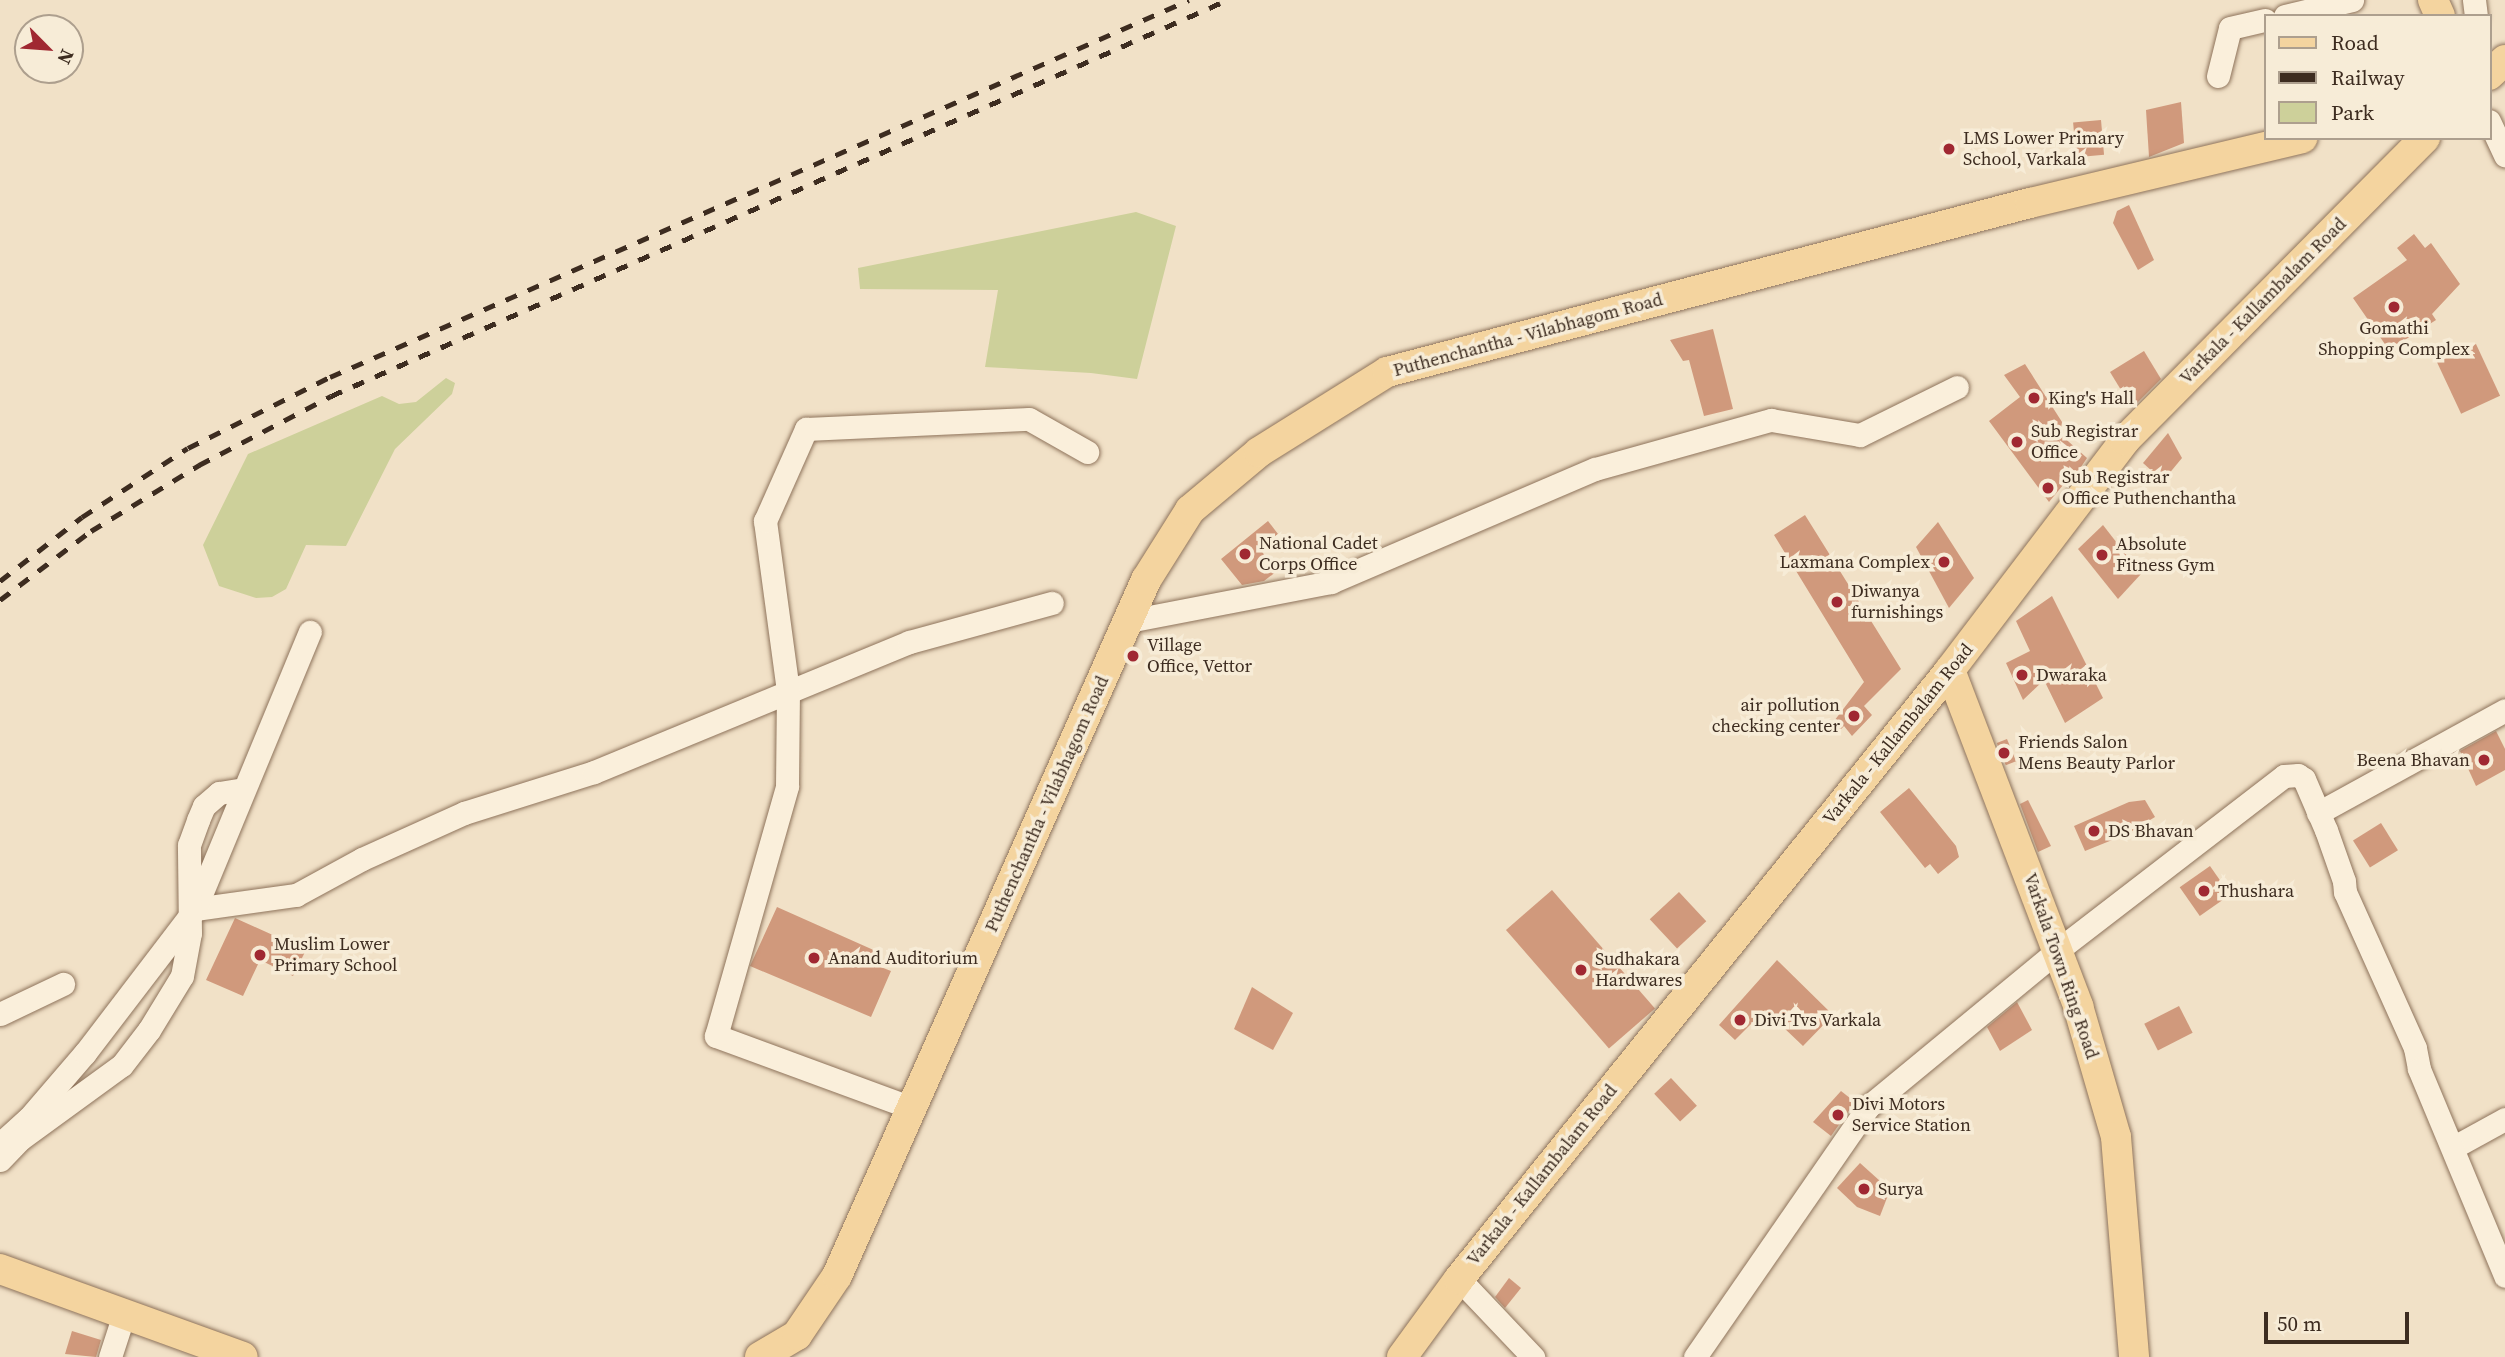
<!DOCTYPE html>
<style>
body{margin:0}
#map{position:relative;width:2505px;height:1357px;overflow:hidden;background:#f1e1c7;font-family:"Source Serif 4",serif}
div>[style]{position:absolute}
.green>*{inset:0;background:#cdd09a}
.building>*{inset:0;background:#d0997c;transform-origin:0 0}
.roads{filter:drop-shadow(0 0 2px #8e735b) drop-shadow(0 0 2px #8e735b)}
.minor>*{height:23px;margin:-11.5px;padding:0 11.5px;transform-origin:11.5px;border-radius:11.5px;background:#faefdb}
.major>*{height:30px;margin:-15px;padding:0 15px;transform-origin:15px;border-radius:15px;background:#f4d49f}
.rail>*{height:5px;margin-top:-2.5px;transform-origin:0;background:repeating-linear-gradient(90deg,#3d2c20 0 12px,transparent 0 24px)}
.dots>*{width:19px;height:19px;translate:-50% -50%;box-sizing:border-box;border:4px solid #f7ecd7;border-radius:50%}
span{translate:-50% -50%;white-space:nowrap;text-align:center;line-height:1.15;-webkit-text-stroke:7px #f7ecd7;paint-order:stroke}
.poi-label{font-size:18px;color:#3d2c20}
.left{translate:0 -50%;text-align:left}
.right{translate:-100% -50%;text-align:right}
.street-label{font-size:18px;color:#3d2c20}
.legend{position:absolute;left:2264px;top:14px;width:228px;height:126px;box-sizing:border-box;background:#f7ecd7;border:2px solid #ad9f8e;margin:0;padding:9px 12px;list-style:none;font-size:21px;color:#3d2c20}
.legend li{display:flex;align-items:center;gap:14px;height:35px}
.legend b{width:35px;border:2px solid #ad9f8e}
.north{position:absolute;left:14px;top:14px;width:70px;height:70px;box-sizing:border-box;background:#f7ecd7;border:2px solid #ad9f8e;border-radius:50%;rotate:115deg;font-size:19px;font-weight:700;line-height:28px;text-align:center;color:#3d2c20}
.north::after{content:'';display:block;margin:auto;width:24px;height:32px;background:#a02832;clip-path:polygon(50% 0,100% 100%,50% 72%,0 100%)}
.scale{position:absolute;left:2264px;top:1312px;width:145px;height:32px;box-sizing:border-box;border:4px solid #3d2c20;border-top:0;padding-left:9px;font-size:21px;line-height:24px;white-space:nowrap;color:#3d2c20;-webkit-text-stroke:5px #f7ecd7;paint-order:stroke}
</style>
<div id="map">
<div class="green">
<i style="clip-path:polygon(1136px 212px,1176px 226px,1137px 379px,1091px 373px,985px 367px,998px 290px,860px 289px,858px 268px)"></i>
<i style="clip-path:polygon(446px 378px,455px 383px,452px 394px,395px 449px,346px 546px,306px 545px,286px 589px,272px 597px,256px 598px,219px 586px,203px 545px,248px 454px,382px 396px,399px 404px,416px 402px)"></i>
</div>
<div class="building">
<i style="clip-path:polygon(2181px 102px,2184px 143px,2149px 157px,2146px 110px)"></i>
<i style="left:2101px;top:120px;width:35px;height:28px;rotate:85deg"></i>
<i style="clip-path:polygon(2129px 205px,2154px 260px,2138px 270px,2113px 223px,2117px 211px)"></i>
<i style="clip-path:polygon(2414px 234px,2425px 248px,2431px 243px,2460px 284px,2432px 314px,2436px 320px,2389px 350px,2353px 298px,2407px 260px,2397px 248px)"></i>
<i style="clip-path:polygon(1713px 329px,1733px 409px,1704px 416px,1689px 360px,1683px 361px,1670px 340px)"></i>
<i style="left:2476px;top:344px;width:57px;height:43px;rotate:65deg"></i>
<i style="clip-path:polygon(2144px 351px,2161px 379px,2132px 408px,2110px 372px)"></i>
<i style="clip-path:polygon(2025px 364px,2062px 422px,2060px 434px,2087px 458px,2075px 476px,2073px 473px,2049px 502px,1989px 421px,2020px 397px,2004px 375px)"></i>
<i style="clip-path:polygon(2168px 433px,2182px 458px,2163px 481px,2143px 463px)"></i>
<i style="clip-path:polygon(1805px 515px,1901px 669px,1864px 706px,1872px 715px,1852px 736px,1844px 726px,1838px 732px,1831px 725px,1864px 682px,1774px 535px)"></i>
<i style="clip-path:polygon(1268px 521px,1278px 534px,1259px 548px,1277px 571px,1264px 581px,1242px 585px,1221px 559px)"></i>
<i style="clip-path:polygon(1938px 522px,1974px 578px,1949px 608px,1916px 547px)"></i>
<i style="clip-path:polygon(2103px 525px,2141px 574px,2118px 599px,2078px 549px)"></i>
<i style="clip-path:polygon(2052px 596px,2103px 698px,2065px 723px,2044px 680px,2023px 700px,2006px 663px,2030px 651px,2016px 621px)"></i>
<i style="clip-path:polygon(2496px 731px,2505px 749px,2505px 770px,2476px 786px,2460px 751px)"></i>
<i style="left:2007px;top:739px;width:24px;height:11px;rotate:68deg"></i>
<i style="clip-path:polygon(1909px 788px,1956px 846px,1959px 857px,1938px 874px,1930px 864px,1925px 868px,1880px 812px)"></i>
<i style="clip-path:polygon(2028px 800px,2051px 846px,2038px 852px,2020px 804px)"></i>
<i style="clip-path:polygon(2145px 800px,2155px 817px,2127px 834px,2085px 851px,2074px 826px,2129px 802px)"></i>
<i style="left:2381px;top:823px;width:32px;height:33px;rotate:58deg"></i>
<i style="left:2210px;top:866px;width:35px;height:37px;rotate:55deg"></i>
<i style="left:1552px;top:890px;width:157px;height:61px;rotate:49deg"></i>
<i style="left:1679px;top:892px;width:40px;height:40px;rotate:47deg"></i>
<i style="clip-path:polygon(777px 907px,878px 952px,873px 964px,891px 971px,871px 1017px,750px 966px)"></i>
<i style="clip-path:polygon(235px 918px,306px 950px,293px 976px,260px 960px,243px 996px,206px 980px)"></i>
<i style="clip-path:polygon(1777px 960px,1833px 1015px,1803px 1046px,1765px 1010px,1735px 1040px,1719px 1025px)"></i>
<i style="clip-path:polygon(1252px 987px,1293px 1013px,1273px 1050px,1234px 1029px)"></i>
<i style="clip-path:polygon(2017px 1002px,2032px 1030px,2000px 1051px,1987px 1027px)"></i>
<i style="left:2179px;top:1006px;width:30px;height:39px;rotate:63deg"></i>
<i style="left:1671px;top:1078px;width:38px;height:23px;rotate:47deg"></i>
<i style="clip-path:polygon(1841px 1091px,1855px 1102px,1831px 1136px,1813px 1122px)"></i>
<i style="clip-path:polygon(1860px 1163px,1890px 1190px,1880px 1216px,1857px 1207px,1837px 1188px)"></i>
<i style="clip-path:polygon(1509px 1278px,1521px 1288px,1505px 1308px,1495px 1297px)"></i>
<i style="clip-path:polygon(72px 1331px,101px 1340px,96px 1357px,65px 1354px)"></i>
</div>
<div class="roads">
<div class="minor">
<i style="left:2474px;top:0;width:16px;rotate:83deg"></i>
<i style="left:2285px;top:16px;width:69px;rotate:-13.4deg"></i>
<i style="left:2218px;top:76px;width:49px;rotate:-76deg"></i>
<i style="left:2230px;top:28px;width:36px;rotate:-13deg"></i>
<i style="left:2489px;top:121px;width:38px;rotate:65deg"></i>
<i style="left:1128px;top:621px;width:207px;rotate:-10.9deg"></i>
<i style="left:1331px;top:582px;width:287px;rotate:-23.2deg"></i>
<i style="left:1595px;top:469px;width:183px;rotate:-15.6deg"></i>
<i style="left:1771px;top:420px;width:90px;rotate:9.6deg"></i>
<i style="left:1860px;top:435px;width:108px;rotate:-26.3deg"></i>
<i style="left:2318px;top:813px;width:213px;rotate:-28.8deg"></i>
<i style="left:195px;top:909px;width:102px;rotate:-7.9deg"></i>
<i style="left:296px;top:895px;width:75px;rotate:-28.6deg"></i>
<i style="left:362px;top:859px;width:112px;rotate:-24.3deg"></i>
<i style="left:464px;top:813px;width:136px;rotate:-17.5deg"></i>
<i style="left:594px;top:772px;width:341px;rotate:-22.4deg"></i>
<i style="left:909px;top:642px;width:148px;rotate:-15.3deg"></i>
<i style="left:0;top:1014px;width:70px;rotate:-25.5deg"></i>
<i style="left:912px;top:1108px;width:209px;rotate:-159.8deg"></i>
<i style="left:716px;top:1036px;width:260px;rotate:-74.1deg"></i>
<i style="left:787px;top:786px;width:95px;rotate:-89.4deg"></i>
<i style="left:788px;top:691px;width:172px;rotate:-97.7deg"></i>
<i style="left:765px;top:521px;width:101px;rotate:-66deg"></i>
<i style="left:806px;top:429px;width:223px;rotate:-2.6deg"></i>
<i style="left:1029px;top:419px;width:67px;rotate:29.6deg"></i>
<i style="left:0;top:1144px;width:39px;rotate:-42deg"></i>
<i style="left:29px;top:1118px;width:86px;rotate:-49.3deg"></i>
<i style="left:85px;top:1053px;width:181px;rotate:-52.6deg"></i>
<i style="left:195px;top:909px;width:300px;rotate:-67.5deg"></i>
<i style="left:2454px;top:1147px;width:58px;rotate:-28.8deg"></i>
<i style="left:0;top:1160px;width:28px;rotate:-46deg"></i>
<i style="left:19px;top:1140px;width:127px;rotate:-36.1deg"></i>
<i style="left:122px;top:1065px;width:44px;rotate:-52.4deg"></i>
<i style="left:149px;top:1030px;width:63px;rotate:-58.6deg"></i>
<i style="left:182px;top:976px;width:44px;rotate:-79.5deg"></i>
<i style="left:190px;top:933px;width:88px;rotate:-90.7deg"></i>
<i style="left:189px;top:845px;width:27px;rotate:-70deg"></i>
<i style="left:198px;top:820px;width:15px;rotate:-67deg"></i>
<i style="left:204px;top:806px;width:20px;rotate:-41deg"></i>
<i style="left:219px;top:793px;width:25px;rotate:-9deg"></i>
<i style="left:1459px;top:1279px;width:108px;rotate:46.5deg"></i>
<i style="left:110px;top:1357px;width:45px;rotate:-72deg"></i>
<i style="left:1695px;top:1357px;width:305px;rotate:-55.3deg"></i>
<i style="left:1869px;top:1106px;width:245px;rotate:-39.5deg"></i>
<i style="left:2058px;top:950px;width:285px;rotate:-37.6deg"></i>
<i style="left:2284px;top:776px;width:14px;rotate:-4deg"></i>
<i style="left:2298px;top:775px;width:7px;rotate:34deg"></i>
<i style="left:2304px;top:779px;width:56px;rotate:66.7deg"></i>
<i style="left:2326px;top:830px;width:54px;rotate:70.6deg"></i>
<i style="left:2344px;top:881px;width:11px;rotate:85deg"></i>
<i style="left:2345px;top:892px;width:171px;rotate:65.8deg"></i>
<i style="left:2415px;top:1048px;width:21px;rotate:79deg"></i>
<i style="left:2419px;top:1069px;width:224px;rotate:67.4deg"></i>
</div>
<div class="major">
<i style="left:2433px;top:0;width:17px;rotate:66deg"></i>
<i style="left:2489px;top:75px;width:22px;rotate:-43deg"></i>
<i style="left:1950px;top:670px;width:360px;rotate:69.1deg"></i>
<i style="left:2078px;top:1006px;width:136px;rotate:73.8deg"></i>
<i style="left:2116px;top:1137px;width:221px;rotate:85.3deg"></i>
<i style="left:0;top:1269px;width:258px;rotate:19.9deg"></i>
<i style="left:760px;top:1357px;width:43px;rotate:-30.7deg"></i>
<i style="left:797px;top:1335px;width:71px;rotate:-55.9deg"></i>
<i style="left:837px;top:1276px;width:762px;rotate:-66.06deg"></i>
<i style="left:1146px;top:580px;width:83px;rotate:-57.8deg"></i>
<i style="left:1190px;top:510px;width:90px;rotate:-40deg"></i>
<i style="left:1259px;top:452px;width:151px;rotate:-32deg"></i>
<i style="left:1387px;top:372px;width:665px;rotate:-14.73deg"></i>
<i style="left:2030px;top:203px;width:280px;rotate:-13.4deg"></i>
<i style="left:1402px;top:1357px;width:97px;rotate:-53.8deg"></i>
<i style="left:1459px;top:1279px;width:782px;rotate:-51.12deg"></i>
<i style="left:1950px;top:670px;width:289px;rotate:-52.7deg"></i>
<i style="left:2125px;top:440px;width:426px;rotate:-45.2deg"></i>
</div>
</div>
<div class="rail">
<i style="left:0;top:581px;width:104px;rotate:-38deg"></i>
<i style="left:82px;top:517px;width:126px;rotate:-33.1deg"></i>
<i style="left:188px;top:448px;width:159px;rotate:-26.6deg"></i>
<i style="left:330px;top:377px;width:938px;rotate:-23.7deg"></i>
<i style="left:0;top:600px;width:114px;rotate:-37.2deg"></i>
<i style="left:91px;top:531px;width:127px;rotate:-31.4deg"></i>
<i style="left:199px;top:465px;width:149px;rotate:-27.6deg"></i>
<i style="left:331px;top:396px;width:980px;rotate:-23.84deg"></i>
</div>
<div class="dots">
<i style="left:1949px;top:149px;background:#a02832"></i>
<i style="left:2394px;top:307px;background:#a02832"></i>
<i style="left:2034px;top:398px;background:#a02832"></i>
<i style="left:2017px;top:442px;background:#a02832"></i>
<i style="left:2048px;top:488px;background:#a02832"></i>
<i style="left:1245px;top:554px;background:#a02832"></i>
<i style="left:2102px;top:555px;background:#a02832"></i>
<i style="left:1944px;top:562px;background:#a02832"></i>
<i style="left:1837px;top:602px;background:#a02832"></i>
<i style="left:1133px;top:656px;background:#a02832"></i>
<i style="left:2022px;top:675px;background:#a02832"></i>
<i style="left:1854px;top:716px;background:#a02832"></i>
<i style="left:2004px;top:753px;background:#a02832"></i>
<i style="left:2484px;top:760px;background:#a02832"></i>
<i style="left:2094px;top:831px;background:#a02832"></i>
<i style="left:2204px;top:891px;background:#a02832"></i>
<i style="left:260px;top:955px;background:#a02832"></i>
<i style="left:814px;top:958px;background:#a02832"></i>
<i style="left:1581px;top:970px;background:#a02832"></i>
<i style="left:1740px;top:1020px;background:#a02832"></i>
<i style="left:1838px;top:1115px;background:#a02832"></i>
<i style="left:1864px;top:1189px;background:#a02832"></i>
</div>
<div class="poi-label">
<span class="left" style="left:1963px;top:149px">LMS Lower Primary<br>School, Varkala</span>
<span style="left:2394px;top:339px">Gomathi<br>Shopping Complex</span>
<span class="left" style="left:2048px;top:398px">King's Hall</span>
<span class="left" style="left:2031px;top:442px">Sub Registrar<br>Office</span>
<span class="left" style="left:2062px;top:488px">Sub Registrar<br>Office Puthenchantha</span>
<span class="left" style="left:1259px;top:554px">National Cadet<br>Corps Office</span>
<span class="left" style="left:2116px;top:555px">Absolute<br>Fitness Gym</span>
<span class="right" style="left:1930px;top:562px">Laxmana Complex</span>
<span class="left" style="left:1851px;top:602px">Diwanya<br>furnishings</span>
<span class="left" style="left:1147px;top:656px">Village<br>Office, Vettor</span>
<span class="left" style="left:2036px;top:675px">Dwaraka</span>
<span class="right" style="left:1840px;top:716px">air pollution<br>checking center</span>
<span class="left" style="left:2018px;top:753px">Friends Salon<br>Mens Beauty Parlor</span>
<span class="right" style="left:2470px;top:760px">Beena Bhavan</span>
<span class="left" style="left:2108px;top:831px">DS Bhavan</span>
<span class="left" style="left:2218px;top:891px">Thushara</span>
<span class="left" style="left:274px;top:955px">Muslim Lower<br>Primary School</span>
<span class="left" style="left:828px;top:958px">Anand Auditorium</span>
<span class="left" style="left:1595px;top:970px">Sudhakara<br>Hardwares</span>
<span class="left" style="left:1754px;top:1020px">Divi Tvs Varkala</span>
<span class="left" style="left:1852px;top:1115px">Divi Motors<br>Service Station</span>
<span class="left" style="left:1878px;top:1189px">Surya</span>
</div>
<div class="street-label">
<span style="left:2263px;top:301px;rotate:-45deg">Varkala - Kallambalam Road</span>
<span style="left:1528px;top:335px;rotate:-15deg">Puthenchantha - Vilabhagom Road</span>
<span style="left:1898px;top:734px;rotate:-51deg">Varkala - Kallambalam Road</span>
<span style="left:1047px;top:804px;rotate:-66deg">Puthenchantha - Vilabhagom Road</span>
<span style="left:2061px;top:966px;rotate:71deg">Varkala Town Ring Road</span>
<span style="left:1542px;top:1175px;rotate:-51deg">Varkala - Kallambalam Road</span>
</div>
<ul class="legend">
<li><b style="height:9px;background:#f4d49f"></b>Road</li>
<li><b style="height:9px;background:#3d2c20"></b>Railway</li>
<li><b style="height:19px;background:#cdd09a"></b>Park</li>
</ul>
<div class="north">N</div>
<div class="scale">50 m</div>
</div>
